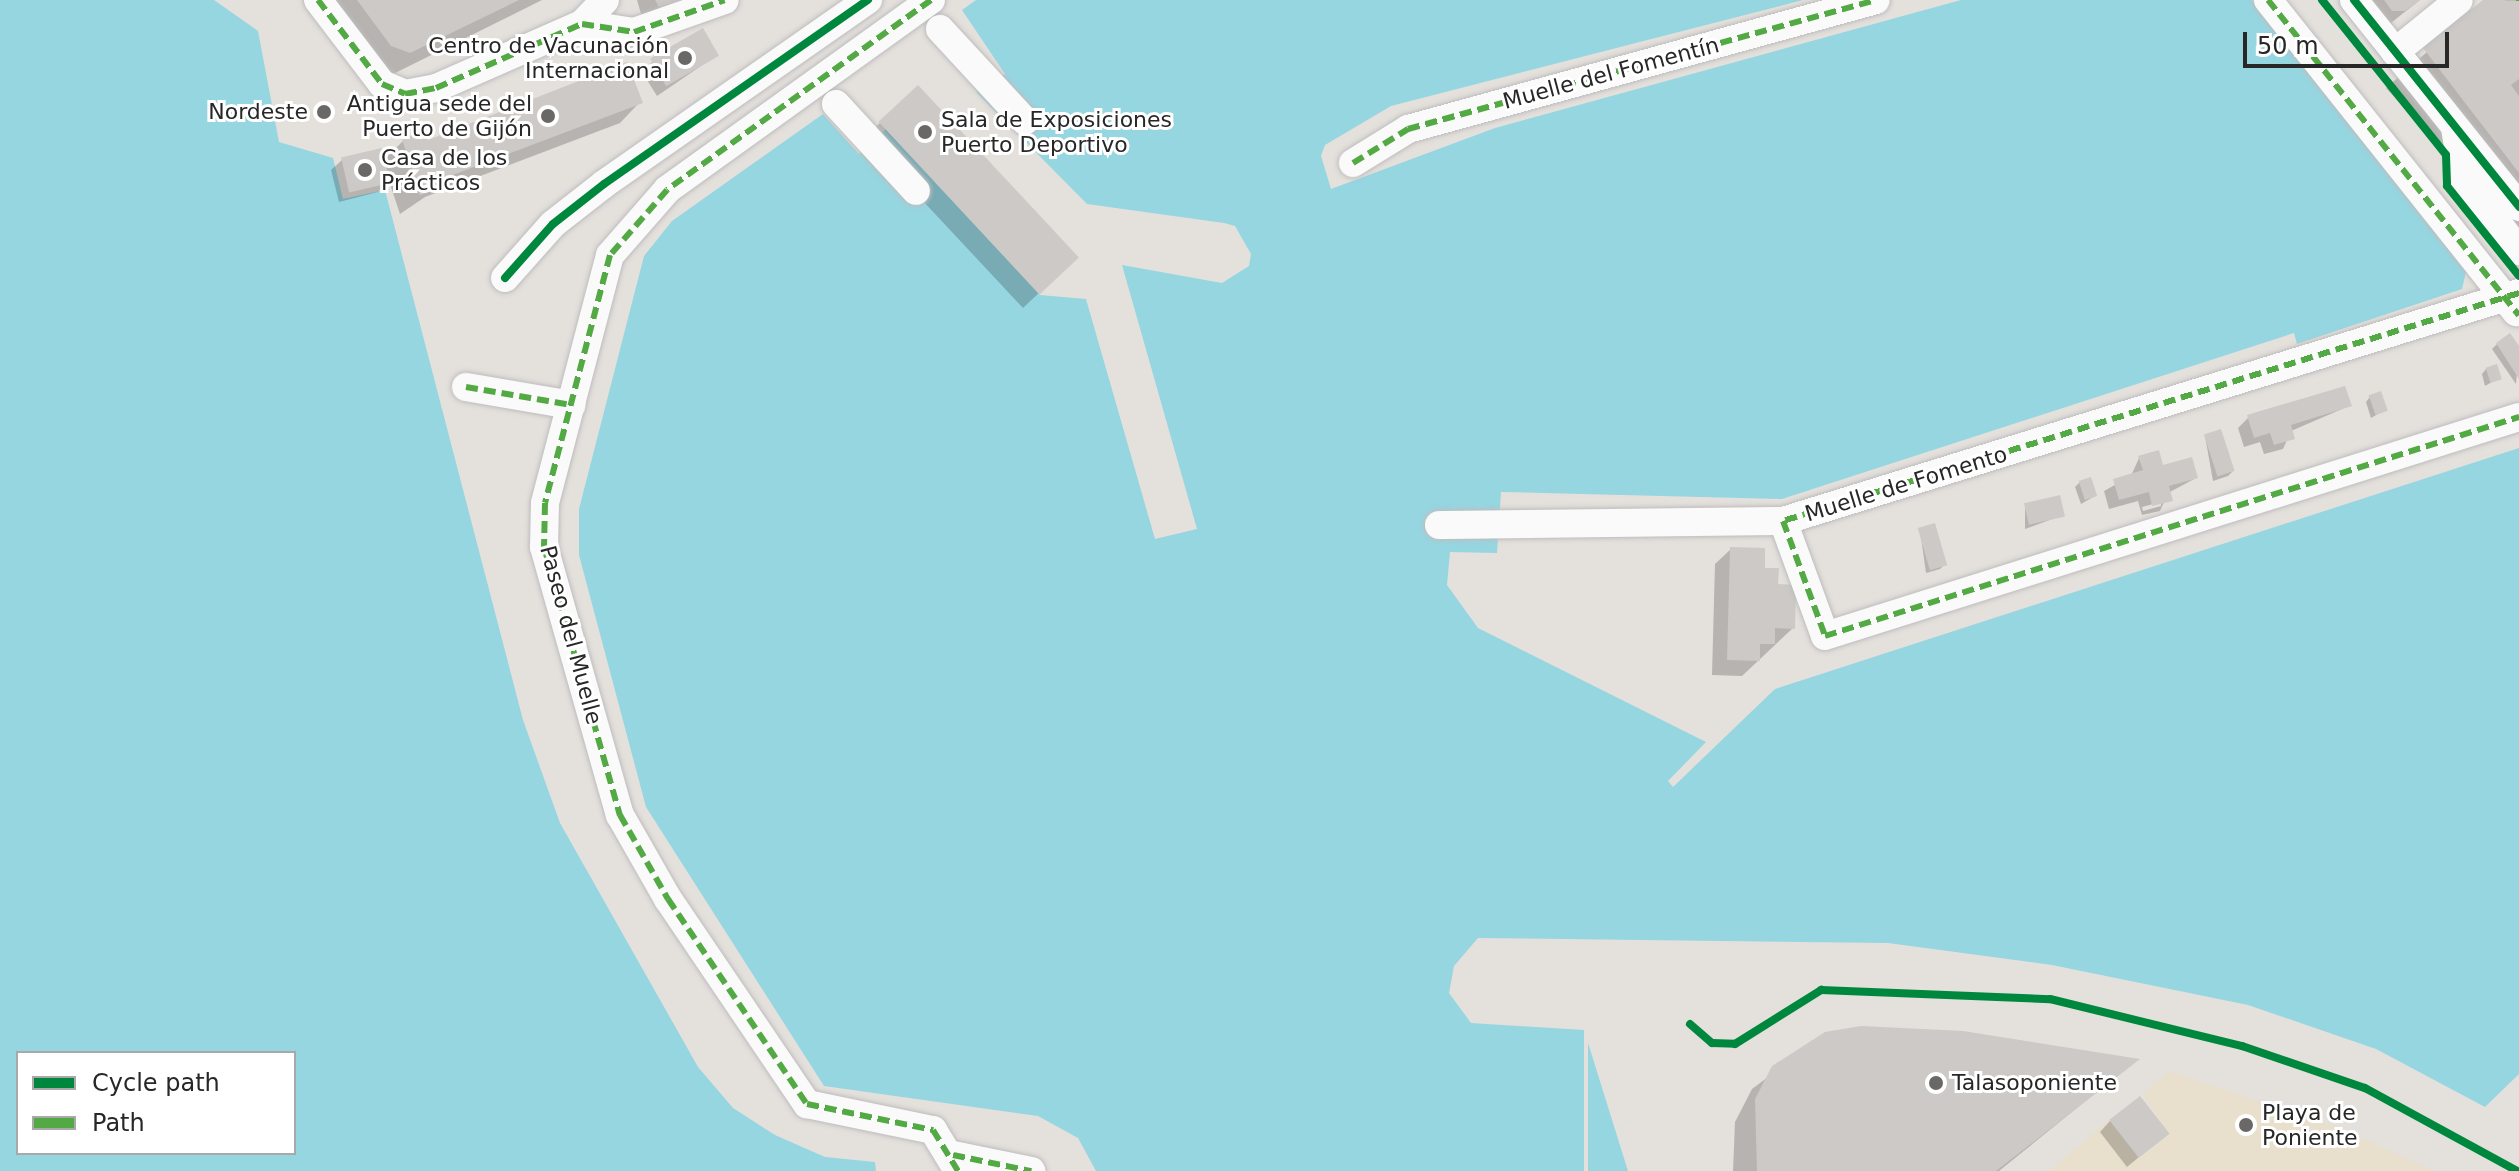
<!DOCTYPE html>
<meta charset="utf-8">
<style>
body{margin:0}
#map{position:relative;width:2519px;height:1171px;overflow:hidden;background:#e4e0dc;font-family:"DejaVu Sans",sans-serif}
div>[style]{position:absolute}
.sand>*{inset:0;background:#e8dfcc}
.water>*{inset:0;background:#96d6e1}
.pier>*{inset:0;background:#e4e0dc;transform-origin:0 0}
.shadow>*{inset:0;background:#0003}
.building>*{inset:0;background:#ccc9c6;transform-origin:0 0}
.minor-tunnel>*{height:28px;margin-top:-14px;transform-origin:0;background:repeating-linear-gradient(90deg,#bebbb8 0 28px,transparent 0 42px)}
.roads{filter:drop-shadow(0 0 2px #bebdbe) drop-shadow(0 0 2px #bebdbe)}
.minor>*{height:28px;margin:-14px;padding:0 14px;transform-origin:14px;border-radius:14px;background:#fbfafa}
.quiet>*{height:6px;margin-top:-3px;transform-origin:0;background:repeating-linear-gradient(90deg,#53aa44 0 12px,transparent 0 18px)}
.cycleway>*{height:8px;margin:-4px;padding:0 4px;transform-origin:4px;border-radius:4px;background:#00873e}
.dots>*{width:22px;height:22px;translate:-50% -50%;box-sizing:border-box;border:4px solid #fff;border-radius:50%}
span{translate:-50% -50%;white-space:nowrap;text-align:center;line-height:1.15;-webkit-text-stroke:6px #fff;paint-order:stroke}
.poi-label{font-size:22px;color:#272727}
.right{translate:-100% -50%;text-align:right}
.left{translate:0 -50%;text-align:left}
.street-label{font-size:22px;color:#272727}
.legend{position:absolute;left:16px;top:1051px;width:280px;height:104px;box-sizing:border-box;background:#fff;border:2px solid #a9a9a9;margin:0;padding:10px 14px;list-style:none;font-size:24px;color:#272727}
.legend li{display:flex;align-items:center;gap:16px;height:40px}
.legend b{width:40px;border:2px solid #a9a9a9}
.scale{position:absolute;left:2243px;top:32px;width:206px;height:36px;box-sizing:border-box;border:4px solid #272727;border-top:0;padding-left:10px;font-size:24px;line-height:28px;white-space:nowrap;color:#272727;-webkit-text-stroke:6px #fff;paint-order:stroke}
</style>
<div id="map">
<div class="sand">
<i style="clip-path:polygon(2169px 1071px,2343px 1129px,2433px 1171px,2049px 1171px,2109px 1120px,2138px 1159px,2169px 1135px,2143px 1094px)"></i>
</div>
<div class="water">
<i style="clip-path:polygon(evenodd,0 0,214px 0,258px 31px,279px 142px,333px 158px,343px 199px,385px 190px,523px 720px,560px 823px,698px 1067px,733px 1108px,775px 1135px,825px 1157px,875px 1162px,876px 1171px,0 1171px,0 0,294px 1053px,294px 1153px,18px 1153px,18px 1053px,294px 1053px)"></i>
<i style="clip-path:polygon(976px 0,1803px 0,1391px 106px,1325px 145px,1321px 156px,1331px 189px,1495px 128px,1961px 0,2252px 0,2467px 268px,2462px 289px,2297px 344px,2294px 333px,1782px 499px,1501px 492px,1497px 553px,1450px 552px,1447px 585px,1478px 628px,1706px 742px,1668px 781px,1673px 787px,1775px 689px,2519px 448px,2519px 1074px,2485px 1107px,2376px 1049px,2248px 1005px,2052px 965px,1888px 943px,1478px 938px,1454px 966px,1449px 993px,1471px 1023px,1584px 1030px,1628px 1171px,1096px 1171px,1078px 1138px,1038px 1116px,824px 1086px,646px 807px,579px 555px,579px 509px,644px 256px,672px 221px,823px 114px,859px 154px,886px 129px,1040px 295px,1086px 299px,1155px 539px,1197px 529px,1122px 265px,1222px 283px,1249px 266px,1251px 254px,1235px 226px,1224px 223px,1087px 204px,976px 92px,1005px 74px,962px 10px)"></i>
</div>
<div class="pier">
<i style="left:1584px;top:1030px;width:4px;height:148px"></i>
</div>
<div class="shadow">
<i style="clip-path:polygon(307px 0,542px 0,379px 81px)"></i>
<i style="clip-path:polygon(637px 0,706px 0,644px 24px)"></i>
<i style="clip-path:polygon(2357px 0,2420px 0,2387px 26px)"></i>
<i style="clip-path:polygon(2486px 0,2519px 0,2519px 235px,2386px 88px)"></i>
<i style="clip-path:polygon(717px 55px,657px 96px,642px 72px,652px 62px)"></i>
<i style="clip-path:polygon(640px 102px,620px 123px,425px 197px,400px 214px,389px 181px,378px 192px,339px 202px,331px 170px,342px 160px,383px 161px,403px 141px,427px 143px)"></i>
<i style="clip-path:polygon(880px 123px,1061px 272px,1023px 308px,864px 138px)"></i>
<i style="clip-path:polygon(2497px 344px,2519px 349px,2516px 384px,2492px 349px)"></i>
<i style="clip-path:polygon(2486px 369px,2499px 378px,2485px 386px,2482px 374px)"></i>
<i style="clip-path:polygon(2370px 397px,2385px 410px,2371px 418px,2366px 402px)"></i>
<i style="clip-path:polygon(2349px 406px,2291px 431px,2283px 449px,2264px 454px,2260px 442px,2244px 447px,2238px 428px,2249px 417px)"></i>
<i style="clip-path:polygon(2205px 436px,2233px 471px,2228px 476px,2213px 481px)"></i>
<i style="clip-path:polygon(evenodd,2139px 458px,2196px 478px,2168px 493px,2160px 511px,2142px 515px,2138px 501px,2109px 509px,2104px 491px,2131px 476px,2139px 458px,2161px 502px,2161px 506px,2143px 511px,2142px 507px,2161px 502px)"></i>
<i style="clip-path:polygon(2080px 482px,2095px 496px,2081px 504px,2075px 487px)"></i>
<i style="clip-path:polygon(2025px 506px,2063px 515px,2025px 529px)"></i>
<i style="clip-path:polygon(1920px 530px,1945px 564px,1940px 569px,1926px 573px)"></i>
<i style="clip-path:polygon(1731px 549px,1776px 586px,1793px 628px,1742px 676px,1712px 675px,1715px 564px)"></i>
<i style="clip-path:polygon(1825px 1034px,2135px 1061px,1999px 1171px,1733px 1171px,1735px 1122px,1752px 1089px)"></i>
<i style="clip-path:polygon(2110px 1121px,2167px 1134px,2127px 1167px,2100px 1132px)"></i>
</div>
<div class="building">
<i style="clip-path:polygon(357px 0,519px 0,410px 53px,391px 46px)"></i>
<i style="clip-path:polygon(655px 0,684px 0,660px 9px)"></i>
<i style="clip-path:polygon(2384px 0,2420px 0,2405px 11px,2392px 11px)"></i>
<i style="clip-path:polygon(2483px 0,2519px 0,2519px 79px,2511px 85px,2519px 96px,2519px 173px,2423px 48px)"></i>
<i style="left:703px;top:28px;width:32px;height:61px;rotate:60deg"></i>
<i style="clip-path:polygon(627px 62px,643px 103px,434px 182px,436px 189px,420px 195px,402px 139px,425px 130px,428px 140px)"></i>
<i style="left:918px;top:85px;width:236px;height:54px;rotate:47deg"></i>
<i style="left:382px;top:148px;width:36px;height:42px;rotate:77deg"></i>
<i style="clip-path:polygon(2510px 333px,2519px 346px,2519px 379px,2496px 343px)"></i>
<i style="left:2497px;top:364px;width:16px;height:12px;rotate:72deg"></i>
<i style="clip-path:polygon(2345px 386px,2352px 406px,2291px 425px,2295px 439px,2274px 445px,2270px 433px,2254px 438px,2247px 415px)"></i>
<i style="left:2381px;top:391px;width:21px;height:13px;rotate:71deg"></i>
<i style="left:2221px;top:429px;width:44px;height:18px;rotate:72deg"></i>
<i style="clip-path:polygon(2159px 450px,2163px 465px,2192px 457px,2198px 478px,2169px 486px,2173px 501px,2152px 506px,2149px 492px,2119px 500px,2113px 479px,2143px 470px,2138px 456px)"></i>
<i style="left:2091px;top:477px;width:20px;height:13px;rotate:72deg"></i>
<i style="left:2060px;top:495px;width:22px;height:37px;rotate:77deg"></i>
<i style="left:1935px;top:523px;width:44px;height:18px;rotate:74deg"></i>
<i style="clip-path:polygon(1730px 547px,1765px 548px,1765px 568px,1779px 568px,1778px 584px,1796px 585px,1795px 629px,1775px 628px,1775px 644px,1760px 644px,1760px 661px,1727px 660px)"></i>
<i style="clip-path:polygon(1861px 1026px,1963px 1031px,2140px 1059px,1996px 1171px,1757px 1171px,1755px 1099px,1772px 1066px,1825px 1032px)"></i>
<i style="left:2140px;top:1096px;width:48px;height:39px;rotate:52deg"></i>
</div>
<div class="minor-tunnel">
<i style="left:2519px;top:0;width:1px;rotate:90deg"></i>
</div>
<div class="roads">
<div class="minor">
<i style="left:318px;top:0;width:106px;rotate:52.7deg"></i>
<i style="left:382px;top:84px;width:25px;rotate:23deg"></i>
<i style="left:405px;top:94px;width:32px;rotate:-11deg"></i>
<i style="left:436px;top:88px;width:159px;rotate:-23.7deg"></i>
<i style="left:582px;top:24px;width:33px;rotate:-46deg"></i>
<i style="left:931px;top:0;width:325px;rotate:144.3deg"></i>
<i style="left:667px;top:190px;width:86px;rotate:131.2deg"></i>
<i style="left:610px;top:255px;width:256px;rotate:104.7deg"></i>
<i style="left:545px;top:503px;width:44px;rotate:91.3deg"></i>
<i style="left:544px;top:547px;width:279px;rotate:74.2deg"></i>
<i style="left:620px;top:815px;width:97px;rotate:60.3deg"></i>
<i style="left:668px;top:899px;width:248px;rotate:55.9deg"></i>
<i style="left:807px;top:1104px;width:129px;rotate:11.7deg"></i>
<i style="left:933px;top:1130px;width:48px;rotate:58.6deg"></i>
<i style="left:2268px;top:0;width:399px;rotate:51.5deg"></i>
<i style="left:2354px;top:0;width:265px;rotate:51.4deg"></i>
<i style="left:582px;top:24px;width:53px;rotate:8.7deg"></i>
<i style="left:634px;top:32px;width:96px;rotate:-19.4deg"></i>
<i style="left:940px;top:29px;width:125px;rotate:47.3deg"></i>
<i style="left:2395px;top:52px;width:82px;rotate:-39.1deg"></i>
<i style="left:836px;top:104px;width:118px;rotate:47.4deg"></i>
<i style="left:2455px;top:128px;width:50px;rotate:80.7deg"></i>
<i style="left:2463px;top:177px;width:93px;rotate:52.9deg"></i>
<i style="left:1353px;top:163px;width:65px;rotate:-31.7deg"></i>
<i style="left:1408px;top:129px;width:485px;rotate:-15.4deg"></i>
<i style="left:505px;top:278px;width:72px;rotate:-48.4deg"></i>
<i style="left:553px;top:224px;width:65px;rotate:-38.1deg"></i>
<i style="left:604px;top:184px;width:322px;rotate:-34.9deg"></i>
<i style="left:2519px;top:293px;width:771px;rotate:162.79deg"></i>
<i style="left:1783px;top:521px;width:122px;rotate:69.9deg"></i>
<i style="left:1825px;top:636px;width:728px;rotate:-17.51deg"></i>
<i style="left:466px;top:387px;width:107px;rotate:9.7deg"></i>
<i style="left:1439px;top:525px;width:344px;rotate:-0.7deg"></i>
<i style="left:953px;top:1155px;width:80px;rotate:11.6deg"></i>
</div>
</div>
<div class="quiet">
<i style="left:318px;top:0;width:106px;rotate:52.7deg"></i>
<i style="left:382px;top:84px;width:25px;rotate:23deg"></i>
<i style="left:405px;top:94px;width:32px;rotate:-11deg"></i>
<i style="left:436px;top:88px;width:159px;rotate:-23.7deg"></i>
<i style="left:582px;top:24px;width:53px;rotate:8.7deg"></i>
<i style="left:634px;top:32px;width:96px;rotate:-19.4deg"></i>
<i style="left:931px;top:0;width:325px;rotate:144.3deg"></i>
<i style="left:667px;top:190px;width:86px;rotate:131.2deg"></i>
<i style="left:610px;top:255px;width:256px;rotate:104.7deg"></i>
<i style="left:545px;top:503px;width:44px;rotate:91.3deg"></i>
<i style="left:544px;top:547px;width:279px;rotate:74.2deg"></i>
<i style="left:620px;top:815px;width:97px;rotate:60.3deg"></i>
<i style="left:668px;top:899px;width:248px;rotate:55.9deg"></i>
<i style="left:807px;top:1104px;width:129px;rotate:11.7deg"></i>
<i style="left:933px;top:1130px;width:48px;rotate:58.6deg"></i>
<i style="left:2268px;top:0;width:403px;rotate:51.5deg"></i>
<i style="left:2519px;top:0;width:1px;rotate:90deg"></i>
<i style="left:1353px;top:163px;width:65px;rotate:-31.7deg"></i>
<i style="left:1408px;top:129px;width:485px;rotate:-15.4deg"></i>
<i style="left:2519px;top:293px;width:771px;rotate:162.79deg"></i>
<i style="left:1783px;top:521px;width:122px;rotate:69.9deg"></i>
<i style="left:1825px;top:636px;width:728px;rotate:-17.51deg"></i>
<i style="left:466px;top:387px;width:107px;rotate:9.7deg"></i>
<i style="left:953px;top:1155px;width:80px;rotate:11.6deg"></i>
</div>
<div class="cycleway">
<i style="left:2322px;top:0;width:198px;rotate:51.3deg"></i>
<i style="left:2446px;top:155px;width:31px;rotate:88deg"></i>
<i style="left:2447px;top:186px;width:115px;rotate:51.3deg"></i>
<i style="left:2354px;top:0;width:265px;rotate:51.4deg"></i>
<i style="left:505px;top:278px;width:72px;rotate:-48.4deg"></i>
<i style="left:553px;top:224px;width:65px;rotate:-38.1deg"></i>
<i style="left:604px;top:184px;width:322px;rotate:-34.9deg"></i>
<i style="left:1690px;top:1024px;width:29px;rotate:41deg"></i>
<i style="left:1712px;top:1043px;width:23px;rotate:2deg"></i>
<i style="left:1735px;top:1044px;width:102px;rotate:-32.1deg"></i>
<i style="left:1821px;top:990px;width:229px;rotate:2.3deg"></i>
<i style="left:2050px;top:999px;width:198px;rotate:13.8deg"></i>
<i style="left:2242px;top:1046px;width:130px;rotate:18.9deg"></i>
<i style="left:2365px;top:1088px;width:173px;rotate:28.6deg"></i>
</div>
<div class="dots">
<i style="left:685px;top:58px;background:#696866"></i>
<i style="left:324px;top:112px;background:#696866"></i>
<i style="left:548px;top:116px;background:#696866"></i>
<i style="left:925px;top:132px;background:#696866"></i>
<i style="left:365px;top:170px;background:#696866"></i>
<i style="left:1936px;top:1083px;background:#696866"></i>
<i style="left:2246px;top:1125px;background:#696866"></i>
</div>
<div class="poi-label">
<span class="right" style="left:669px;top:58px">Centro de Vacunación<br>Internacional</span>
<span class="right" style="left:532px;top:116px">Antigua sede del<br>Puerto de Gijón</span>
<span class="right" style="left:308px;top:112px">Nordeste</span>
<span class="left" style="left:941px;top:132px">Sala de Exposiciones<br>Puerto Deportivo</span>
<span class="left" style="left:381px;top:170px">Casa de los<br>Prácticos</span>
<span class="left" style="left:1952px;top:1083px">Talasoponiente</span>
<span class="left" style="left:2262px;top:1125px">Playa de<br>Poniente</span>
</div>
<div class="street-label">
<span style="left:1611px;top:73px;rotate:-15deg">Muelle del Fomentín</span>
<span style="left:1906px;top:484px;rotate:-17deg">Muelle de Fomento</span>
<span style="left:571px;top:635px;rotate:75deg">Paseo del Muelle</span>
</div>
<ul class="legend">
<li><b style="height:10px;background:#00873e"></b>Cycle path</li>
<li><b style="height:10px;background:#53aa44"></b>Path</li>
</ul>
<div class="scale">50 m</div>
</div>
